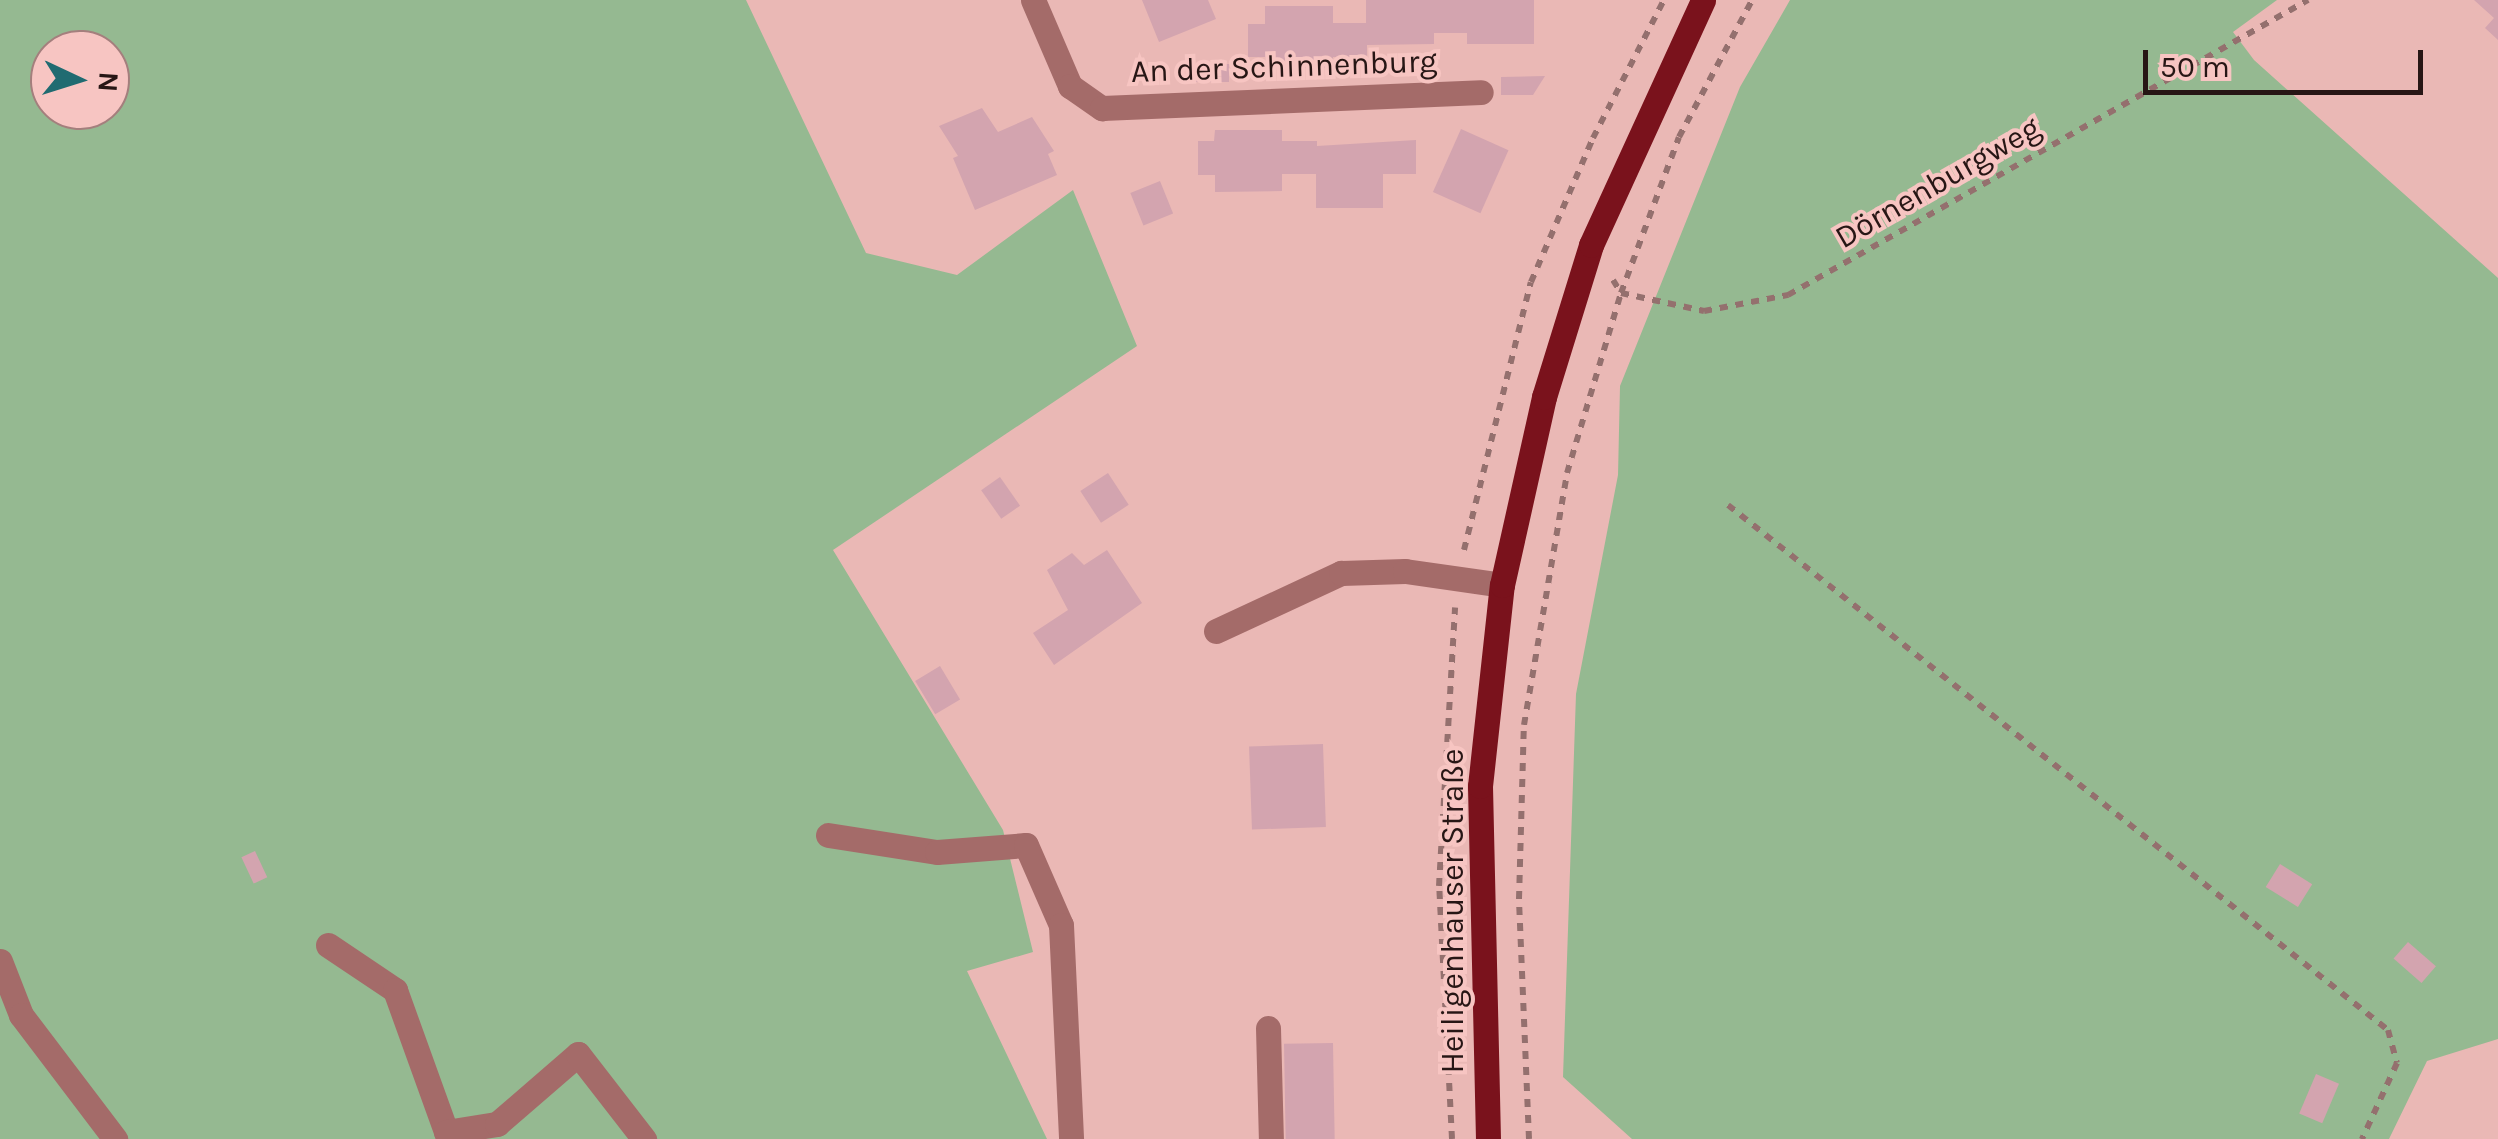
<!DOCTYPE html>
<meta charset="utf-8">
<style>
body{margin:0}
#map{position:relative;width:2498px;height:1139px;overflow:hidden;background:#eab8b5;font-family:Karla,sans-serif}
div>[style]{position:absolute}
.green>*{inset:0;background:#95b991}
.building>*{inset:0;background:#d3a4af;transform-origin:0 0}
.path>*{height:6px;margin-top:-3px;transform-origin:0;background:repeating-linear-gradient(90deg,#94706e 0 8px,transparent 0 16px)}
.minor>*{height:25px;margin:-12.5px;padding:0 12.5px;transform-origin:12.5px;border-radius:12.5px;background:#a46b69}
.major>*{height:25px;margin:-12.5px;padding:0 12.5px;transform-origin:12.5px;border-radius:12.5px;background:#7a121c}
span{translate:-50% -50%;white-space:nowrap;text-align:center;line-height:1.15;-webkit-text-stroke:8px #f7c5c2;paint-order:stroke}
.street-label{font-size:32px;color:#271615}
.north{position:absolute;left:30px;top:30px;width:100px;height:100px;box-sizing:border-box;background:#f7c5c2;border:2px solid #a47f7d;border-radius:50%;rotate:94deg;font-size:28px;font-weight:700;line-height:40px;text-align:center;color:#271615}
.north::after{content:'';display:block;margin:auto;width:35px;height:45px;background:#206b71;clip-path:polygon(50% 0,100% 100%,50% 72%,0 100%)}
.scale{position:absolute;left:2143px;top:50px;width:280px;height:45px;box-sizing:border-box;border:5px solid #271615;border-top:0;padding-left:12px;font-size:30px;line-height:35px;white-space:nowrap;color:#271615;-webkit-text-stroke:8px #f7c5c2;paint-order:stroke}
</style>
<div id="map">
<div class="green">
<i style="clip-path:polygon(evenodd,0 0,746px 0,866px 253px,957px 275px,1073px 190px,1137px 346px,833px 550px,1003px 830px,1033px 952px,967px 971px,1047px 1139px,0 1139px,0 0,50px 50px,110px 50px,110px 110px,50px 110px,50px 50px)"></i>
<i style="clip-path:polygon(1790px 0,2277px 0,2233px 32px,2254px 60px,2498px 278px,2498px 1039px,2427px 1061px,2389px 1139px,1632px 1139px,1563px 1077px,1576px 694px,1618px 475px,1620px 386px,1740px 87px)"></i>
</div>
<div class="building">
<i style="clip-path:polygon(1142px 0,1208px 0,1216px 19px,1159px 42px)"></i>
<i style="clip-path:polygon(1366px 0,1534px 0,1534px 44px,1467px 44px,1467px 33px,1434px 33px,1434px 44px,1367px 45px,1367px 57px,1333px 57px,1333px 68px,1266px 68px,1265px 57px,1248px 57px,1248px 24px,1265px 24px,1265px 6px,1333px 6px,1333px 23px,1366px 23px)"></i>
<i style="clip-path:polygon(2474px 0,2498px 0,2498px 40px,2485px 28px,2494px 18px)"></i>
<i style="left:1190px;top:64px;width:39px;height:18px"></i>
<i style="clip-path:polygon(1545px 76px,1533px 95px,1501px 95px,1501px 77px)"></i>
<i style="clip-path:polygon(982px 108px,998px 132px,1032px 117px,1054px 151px,1048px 154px,1057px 175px,975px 210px,953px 158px,958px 156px,939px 126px)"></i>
<i style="left:1461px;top:129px;width:52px;height:69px;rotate:24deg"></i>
<i style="clip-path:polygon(1215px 130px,1282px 130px,1282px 141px,1317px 141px,1317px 146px,1416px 140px,1416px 174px,1383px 174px,1383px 208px,1316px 208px,1316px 174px,1282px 174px,1282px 191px,1215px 192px,1215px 175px,1198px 175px,1198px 141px,1214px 141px)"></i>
<i style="left:1160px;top:181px;width:35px;height:32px;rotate:68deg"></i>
<i style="left:1108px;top:473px;width:38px;height:33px;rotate:57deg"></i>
<i style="left:1000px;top:477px;width:35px;height:23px;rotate:55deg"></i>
<i style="clip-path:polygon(1107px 550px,1142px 603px,1054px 665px,1033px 633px,1068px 610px,1047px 570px,1072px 553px,1084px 565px)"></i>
<i style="left:940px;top:666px;width:39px;height:29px;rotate:59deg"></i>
<i style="left:1323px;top:744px;width:83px;height:74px;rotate:88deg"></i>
<i style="left:255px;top:851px;width:29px;height:15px;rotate:65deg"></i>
<i style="left:2280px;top:864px;width:38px;height:27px;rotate:32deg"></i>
<i style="left:2408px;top:942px;width:37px;height:22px;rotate:41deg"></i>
<i style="left:1333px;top:1043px;width:96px;height:49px;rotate:89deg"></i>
<i style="left:2316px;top:1074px;width:25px;height:43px;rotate:23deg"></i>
</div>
<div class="path">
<i style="left:1613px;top:280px;width:15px;rotate:58deg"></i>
<i style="left:1621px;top:293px;width:85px;rotate:12.2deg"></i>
<i style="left:1704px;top:311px;width:86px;rotate:-10.8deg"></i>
<i style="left:1788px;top:295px;width:598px;rotate:-29.57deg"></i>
<i style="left:1728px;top:505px;width:843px;rotate:38.5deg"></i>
<i style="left:2388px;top:1030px;width:34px;rotate:75deg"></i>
<i style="left:2397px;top:1063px;width:84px;rotate:114.7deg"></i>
<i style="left:1464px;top:550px;width:276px;rotate:-76deg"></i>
<i style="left:1531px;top:282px;width:157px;rotate:-66.7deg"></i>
<i style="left:1593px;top:138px;width:155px;rotate:-62.8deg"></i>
<i style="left:1452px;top:1139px;width:253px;rotate:-92.9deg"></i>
<i style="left:1439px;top:886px;width:279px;rotate:-86.7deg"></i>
<i style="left:1529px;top:1139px;width:240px;rotate:-92.4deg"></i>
<i style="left:1519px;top:899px;width:174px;rotate:-88.4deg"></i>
<i style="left:1524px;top:725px;width:256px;rotate:-80.3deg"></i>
<i style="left:1567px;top:473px;width:188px;rotate:-73.3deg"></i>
<i style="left:1621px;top:293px;width:166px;rotate:-69.6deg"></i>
<i style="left:1679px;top:137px;width:155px;rotate:-61.9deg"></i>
</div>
<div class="minor">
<i style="left:1033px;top:0;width:94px;rotate:66.7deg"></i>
<i style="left:1070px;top:86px;width:39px;rotate:35deg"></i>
<i style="left:1102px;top:108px;width:379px;rotate:-2.4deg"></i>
<i style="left:1216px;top:631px;width:138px;rotate:-24.9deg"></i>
<i style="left:1341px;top:573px;width:64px;rotate:-1.8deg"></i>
<i style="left:1405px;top:571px;width:98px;rotate:8.2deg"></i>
<i style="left:828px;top:835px;width:110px;rotate:8.9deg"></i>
<i style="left:937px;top:852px;width:89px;rotate:-4.5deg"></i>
<i style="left:1026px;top:845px;width:87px;rotate:66.4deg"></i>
<i style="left:1061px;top:925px;width:214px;rotate:87.3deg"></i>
<i style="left:328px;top:945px;width:81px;rotate:33.9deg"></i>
<i style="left:395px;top:990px;width:151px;rotate:70.2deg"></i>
<i style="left:446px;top:1132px;width:52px;rotate:-8.9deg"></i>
<i style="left:497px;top:1124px;width:107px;rotate:-40.8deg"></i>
<i style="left:578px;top:1054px;width:108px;rotate:52.2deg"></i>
<i style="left:0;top:961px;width:58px;rotate:68.7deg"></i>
<i style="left:21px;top:1015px;width:156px;rotate:52.8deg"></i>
<i style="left:1268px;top:1028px;width:111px;rotate:88.5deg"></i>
</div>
<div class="major">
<i style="left:1488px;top:1139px;width:353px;rotate:-91.3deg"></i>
<i style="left:1480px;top:786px;width:202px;rotate:-83.8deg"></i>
<i style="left:1502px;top:585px;width:193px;rotate:-77.4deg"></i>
<i style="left:1544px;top:397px;width:159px;rotate:-72.8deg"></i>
<i style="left:1591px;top:245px;width:269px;rotate:-65.4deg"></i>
</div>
<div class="street-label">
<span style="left:1284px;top:67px;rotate:-2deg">An der Schinnenburg</span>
<span style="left:1938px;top:183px;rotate:-30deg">Dörnenburgweg</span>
<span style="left:1453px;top:911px;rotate:-90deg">Heiligenhauser Straße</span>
</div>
<div class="north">N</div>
<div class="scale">50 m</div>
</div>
